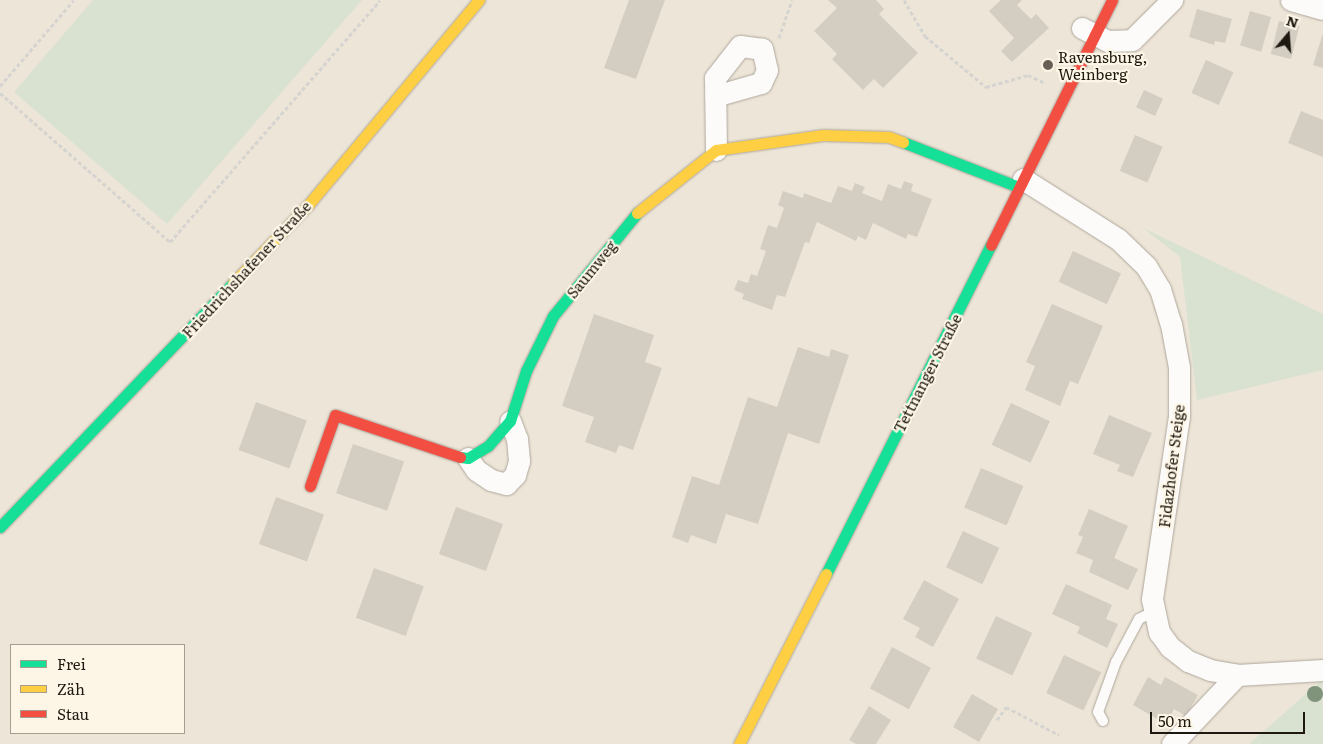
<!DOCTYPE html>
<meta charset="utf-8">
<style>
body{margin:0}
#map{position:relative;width:1323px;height:744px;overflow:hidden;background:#ede5d7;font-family:Literata,serif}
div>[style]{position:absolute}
.green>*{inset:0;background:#d9e2d1}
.building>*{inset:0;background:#d4cdc2;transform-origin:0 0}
.path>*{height:3px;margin-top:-1.5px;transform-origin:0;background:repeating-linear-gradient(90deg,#d6d4d0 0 4px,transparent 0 6.5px)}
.roads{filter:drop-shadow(0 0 1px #aea79d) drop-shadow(0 0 1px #aea79d)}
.lane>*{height:10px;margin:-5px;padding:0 5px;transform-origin:5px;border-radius:5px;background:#fcfbf9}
.street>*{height:21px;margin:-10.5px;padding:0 10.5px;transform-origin:10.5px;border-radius:10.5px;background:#fcfbf9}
.fast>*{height:11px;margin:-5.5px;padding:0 5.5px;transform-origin:5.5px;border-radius:5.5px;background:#16e098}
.slow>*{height:11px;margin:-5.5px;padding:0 5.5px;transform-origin:5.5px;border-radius:5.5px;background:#ffcf43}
.jam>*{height:11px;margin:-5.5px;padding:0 5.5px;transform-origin:5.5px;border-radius:5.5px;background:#f24e42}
.trees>*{width:16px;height:16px;margin:-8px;border-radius:50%;background:#80947c}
.dots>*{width:14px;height:14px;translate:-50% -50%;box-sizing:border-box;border:2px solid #fdf5e6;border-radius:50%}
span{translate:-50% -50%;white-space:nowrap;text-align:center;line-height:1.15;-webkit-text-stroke:4.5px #fdf5e6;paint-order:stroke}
.poi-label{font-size:15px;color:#1e1910}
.left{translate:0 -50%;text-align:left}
.street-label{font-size:15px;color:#1e1910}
.legend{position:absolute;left:10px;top:644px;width:175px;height:90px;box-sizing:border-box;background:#fdf5e6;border:1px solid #a49d90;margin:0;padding:6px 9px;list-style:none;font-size:15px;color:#1e1910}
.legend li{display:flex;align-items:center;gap:10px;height:25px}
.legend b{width:25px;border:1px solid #a49d90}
.north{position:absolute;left:1263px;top:10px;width:50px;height:50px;-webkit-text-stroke:4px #fdf5e6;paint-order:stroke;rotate:18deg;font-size:14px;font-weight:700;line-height:20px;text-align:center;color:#1e1910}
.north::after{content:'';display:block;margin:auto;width:18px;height:22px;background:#1e1910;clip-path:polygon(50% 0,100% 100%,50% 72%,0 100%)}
.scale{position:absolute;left:1150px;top:712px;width:155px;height:22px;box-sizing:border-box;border:2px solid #1e1910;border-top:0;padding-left:6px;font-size:15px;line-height:18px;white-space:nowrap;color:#1e1910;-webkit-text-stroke:4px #fdf5e6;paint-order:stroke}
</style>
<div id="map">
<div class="green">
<i style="clip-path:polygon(93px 0,362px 0,167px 224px,14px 92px)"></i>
<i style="clip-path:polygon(1143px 228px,1323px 314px,1323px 370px,1197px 400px,1180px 257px)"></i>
<i style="clip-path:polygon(1322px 680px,1323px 744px,1249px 744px)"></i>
</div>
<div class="building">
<i style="clip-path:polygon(629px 0,665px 0,636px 79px,604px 68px)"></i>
<i style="clip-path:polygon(828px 0,876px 0,884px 9px,879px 14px,918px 53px,883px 88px,874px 79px,863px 90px,832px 59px,837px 54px,814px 31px,837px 8px)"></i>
<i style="clip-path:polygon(1001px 0,1022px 0,1017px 5px,1031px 19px,1036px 14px,1049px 28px,1012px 62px,1001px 51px,1014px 38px,989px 11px)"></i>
<i style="clip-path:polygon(1197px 9px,1232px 19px,1225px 43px,1215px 41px,1214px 45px,1189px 37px)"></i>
<i style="left:1250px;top:11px;width:22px;height:36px;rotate:16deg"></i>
<i style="left:1279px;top:21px;width:21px;height:34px;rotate:14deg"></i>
<i style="clip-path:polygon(1323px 33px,1323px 68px,1313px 65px)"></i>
<i style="left:1206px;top:60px;width:30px;height:36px;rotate:24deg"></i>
<i style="left:1144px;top:90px;width:21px;height:19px;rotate:25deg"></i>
<i style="clip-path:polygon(1301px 111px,1323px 120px,1323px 157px,1288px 143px)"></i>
<i style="left:1135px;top:135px;width:30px;height:39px;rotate:23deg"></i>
<i style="clip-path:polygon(904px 181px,913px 184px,911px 191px,932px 199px,917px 237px,908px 234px,906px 239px,873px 223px,866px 240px,858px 236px,856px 241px,817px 222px,809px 243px,805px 242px,785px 297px,777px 295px,772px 310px,742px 299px,744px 294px,734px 290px,738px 280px,748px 283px,751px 274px,757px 276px,766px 251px,760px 249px,768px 225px,777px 228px,784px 208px,778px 205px,783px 191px,803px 198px,804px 193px,831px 203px,838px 186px,852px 191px,855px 183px,865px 187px,862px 193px,882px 201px,888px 184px,901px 189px)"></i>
<i style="left:1073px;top:251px;width:53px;height:34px;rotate:25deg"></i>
<i style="clip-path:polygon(1052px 304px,1103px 326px,1078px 384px,1070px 381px,1060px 406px,1025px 390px,1035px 366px,1026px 362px)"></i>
<i style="clip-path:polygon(594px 314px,654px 335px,645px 362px,662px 368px,633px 450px,619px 445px,616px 453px,585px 442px,594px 417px,562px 406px)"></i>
<i style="clip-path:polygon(798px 347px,829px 357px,831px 349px,849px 355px,819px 444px,788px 433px,758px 524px,726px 514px,716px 544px,691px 535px,688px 543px,672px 537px,692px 476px,719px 485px,748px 397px,777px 407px)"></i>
<i style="left:256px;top:402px;width:54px;height:51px;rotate:20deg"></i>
<i style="left:1011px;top:403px;width:43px;height:46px;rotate:25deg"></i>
<i style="clip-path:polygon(1109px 415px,1152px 433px,1133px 477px,1117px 471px,1120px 465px,1093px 454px)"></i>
<i style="left:353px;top:444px;width:54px;height:52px;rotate:19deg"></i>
<i style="left:981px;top:468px;width:46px;height:43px;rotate:23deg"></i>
<i style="left:276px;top:497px;width:51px;height:50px;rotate:20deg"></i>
<i style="left:456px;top:507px;width:50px;height:50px;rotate:20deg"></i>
<i style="clip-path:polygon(1089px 509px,1128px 526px,1114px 558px,1138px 569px,1128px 590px,1089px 572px,1093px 560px,1076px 553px,1083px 537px,1078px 535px)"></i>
<i style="left:963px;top:531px;width:40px;height:40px;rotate:25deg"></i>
<i style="left:374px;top:568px;width:53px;height:53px;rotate:20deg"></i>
<i style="clip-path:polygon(924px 580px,959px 599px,933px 647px,915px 637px,920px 628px,903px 619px)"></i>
<i style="clip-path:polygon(1066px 584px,1112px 605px,1106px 619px,1118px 624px,1107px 648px,1077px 633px,1080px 627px,1052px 614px)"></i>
<i style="left:996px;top:616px;width:40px;height:47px;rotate:25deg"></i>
<i style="left:892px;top:647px;width:44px;height:47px;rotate:28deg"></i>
<i style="left:1064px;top:655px;width:41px;height:42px;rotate:25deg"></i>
<i style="clip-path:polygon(1148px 677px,1161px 685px,1165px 677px,1198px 695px,1186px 716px,1174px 709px,1166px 724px,1133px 705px)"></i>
<i style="left:972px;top:694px;width:30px;height:38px;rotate:30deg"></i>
<i style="clip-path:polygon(869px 706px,891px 720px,876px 744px,856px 744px,849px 740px)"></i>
</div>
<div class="path">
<i style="left:904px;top:0;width:42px;rotate:59.7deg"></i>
<i style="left:925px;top:36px;width:80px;rotate:39.9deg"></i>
<i style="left:986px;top:87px;width:44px;rotate:-15.9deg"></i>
<i style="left:1028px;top:75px;width:19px;rotate:25deg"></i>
<i style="left:779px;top:38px;width:40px;rotate:-71.1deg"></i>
<i style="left:0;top:86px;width:113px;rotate:-49.3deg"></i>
<i style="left:0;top:93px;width:226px;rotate:41.2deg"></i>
<i style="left:170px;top:242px;width:320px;rotate:-49deg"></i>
<i style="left:997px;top:720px;width:16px;rotate:-55deg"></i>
<i style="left:1006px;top:707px;width:60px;rotate:27.8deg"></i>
</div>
<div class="roads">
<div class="lane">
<i style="left:1103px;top:721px;width:10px;rotate:-119deg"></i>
<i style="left:1098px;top:712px;width:53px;rotate:-70.2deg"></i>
<i style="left:1116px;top:662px;width:49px;rotate:-61.9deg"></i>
<i style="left:1139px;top:619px;width:16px;rotate:-27deg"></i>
</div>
<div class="street">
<i style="left:1291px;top:0;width:33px;rotate:16deg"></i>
<i style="left:1082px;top:28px;width:29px;rotate:27deg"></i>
<i style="left:1108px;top:41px;width:24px;rotate:-2deg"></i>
<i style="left:1132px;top:40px;width:57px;rotate:-45deg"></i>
<i style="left:715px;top:96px;width:48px;rotate:-15.8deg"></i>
<i style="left:761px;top:83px;width:14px;rotate:-65deg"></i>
<i style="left:767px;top:70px;width:22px;rotate:-103deg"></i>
<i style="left:762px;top:49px;width:22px;rotate:-172deg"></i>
<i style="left:740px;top:46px;width:41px;rotate:128deg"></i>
<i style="left:715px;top:78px;width:72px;rotate:89.2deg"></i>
<i style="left:1023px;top:179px;width:112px;rotate:32.3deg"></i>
<i style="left:1118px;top:239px;width:39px;rotate:44deg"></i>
<i style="left:1146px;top:266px;width:27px;rotate:59deg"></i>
<i style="left:1160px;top:289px;width:37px;rotate:73deg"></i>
<i style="left:1171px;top:324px;width:44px;rotate:79.5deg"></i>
<i style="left:1179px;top:367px;width:49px;rotate:90deg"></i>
<i style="left:1179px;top:416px;width:185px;rotate:98.4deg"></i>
<i style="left:1152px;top:599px;width:34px;rotate:78deg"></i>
<i style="left:1159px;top:632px;width:19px;rotate:54deg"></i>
<i style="left:1170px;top:647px;width:23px;rotate:38deg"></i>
<i style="left:1188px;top:661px;width:24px;rotate:22deg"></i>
<i style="left:1210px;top:670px;width:27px;rotate:10deg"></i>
<i style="left:1237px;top:675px;width:86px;rotate:-3.3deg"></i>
<i style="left:468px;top:458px;width:14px;rotate:56deg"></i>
<i style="left:476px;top:470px;width:18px;rotate:34deg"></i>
<i style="left:491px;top:480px;width:16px;rotate:15deg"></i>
<i style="left:506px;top:484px;width:13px;rotate:-45deg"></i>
<i style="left:515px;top:475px;width:15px;rotate:-74deg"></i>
<i style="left:519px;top:461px;width:22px;rotate:-95deg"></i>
<i style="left:517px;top:439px;width:19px;rotate:-111deg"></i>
<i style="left:1172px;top:744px;width:95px;rotate:-46.7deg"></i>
</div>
<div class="fast">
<i style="left:903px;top:142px;width:124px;rotate:21.2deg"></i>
<i style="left:460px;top:457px;width:8px;rotate:7deg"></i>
<i style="left:468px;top:458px;width:23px;rotate:-31deg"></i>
<i style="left:488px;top:446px;width:33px;rotate:-49deg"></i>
<i style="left:510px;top:421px;width:52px;rotate:-72.3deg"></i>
<i style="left:526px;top:371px;width:61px;rotate:-63.9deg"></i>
<i style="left:553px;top:316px;width:133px;rotate:-50.8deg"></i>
<i style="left:0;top:527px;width:337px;rotate:-46.3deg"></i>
<i style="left:826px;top:574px;width:368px;rotate:-63.4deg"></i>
</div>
<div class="slow">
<i style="left:637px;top:213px;width:101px;rotate:-38.6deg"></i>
<i style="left:716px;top:150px;width:108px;rotate:-8deg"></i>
<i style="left:823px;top:135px;width:66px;rotate:1.7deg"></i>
<i style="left:889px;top:137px;width:15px;rotate:20deg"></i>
<i style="left:233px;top:283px;width:108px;rotate:-46.1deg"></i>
<i style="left:308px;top:205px;width:267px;rotate:-50.2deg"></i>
<i style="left:739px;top:744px;width:191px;rotate:-62.9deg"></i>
</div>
<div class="jam">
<i style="left:991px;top:245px;width:273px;rotate:-63.7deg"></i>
<i style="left:310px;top:486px;width:75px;rotate:-70.6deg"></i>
<i style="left:335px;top:415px;width:132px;rotate:18.6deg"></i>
</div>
</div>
<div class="trees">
<i style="left:1315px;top:694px"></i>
</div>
<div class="dots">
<i style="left:1048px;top:65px;background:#666056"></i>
</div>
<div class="poi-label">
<span class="left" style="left:1058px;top:65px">Ravensburg,<br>Weinberg</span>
</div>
<div class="street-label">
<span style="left:246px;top:269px;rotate:-47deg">Friedrichshafener Straße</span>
<span style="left:591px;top:269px;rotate:-51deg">Saumweg</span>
<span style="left:927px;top:373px;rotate:-63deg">Tettnanger Straße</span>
<span style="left:1171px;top:466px;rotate:-83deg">Fidazhofer Steige</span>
</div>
<ul class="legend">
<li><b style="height:6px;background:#16e098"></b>Frei</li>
<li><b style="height:6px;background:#ffcf43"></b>Zäh</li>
<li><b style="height:6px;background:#f24e42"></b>Stau</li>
</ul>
<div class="north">N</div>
<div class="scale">50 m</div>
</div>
